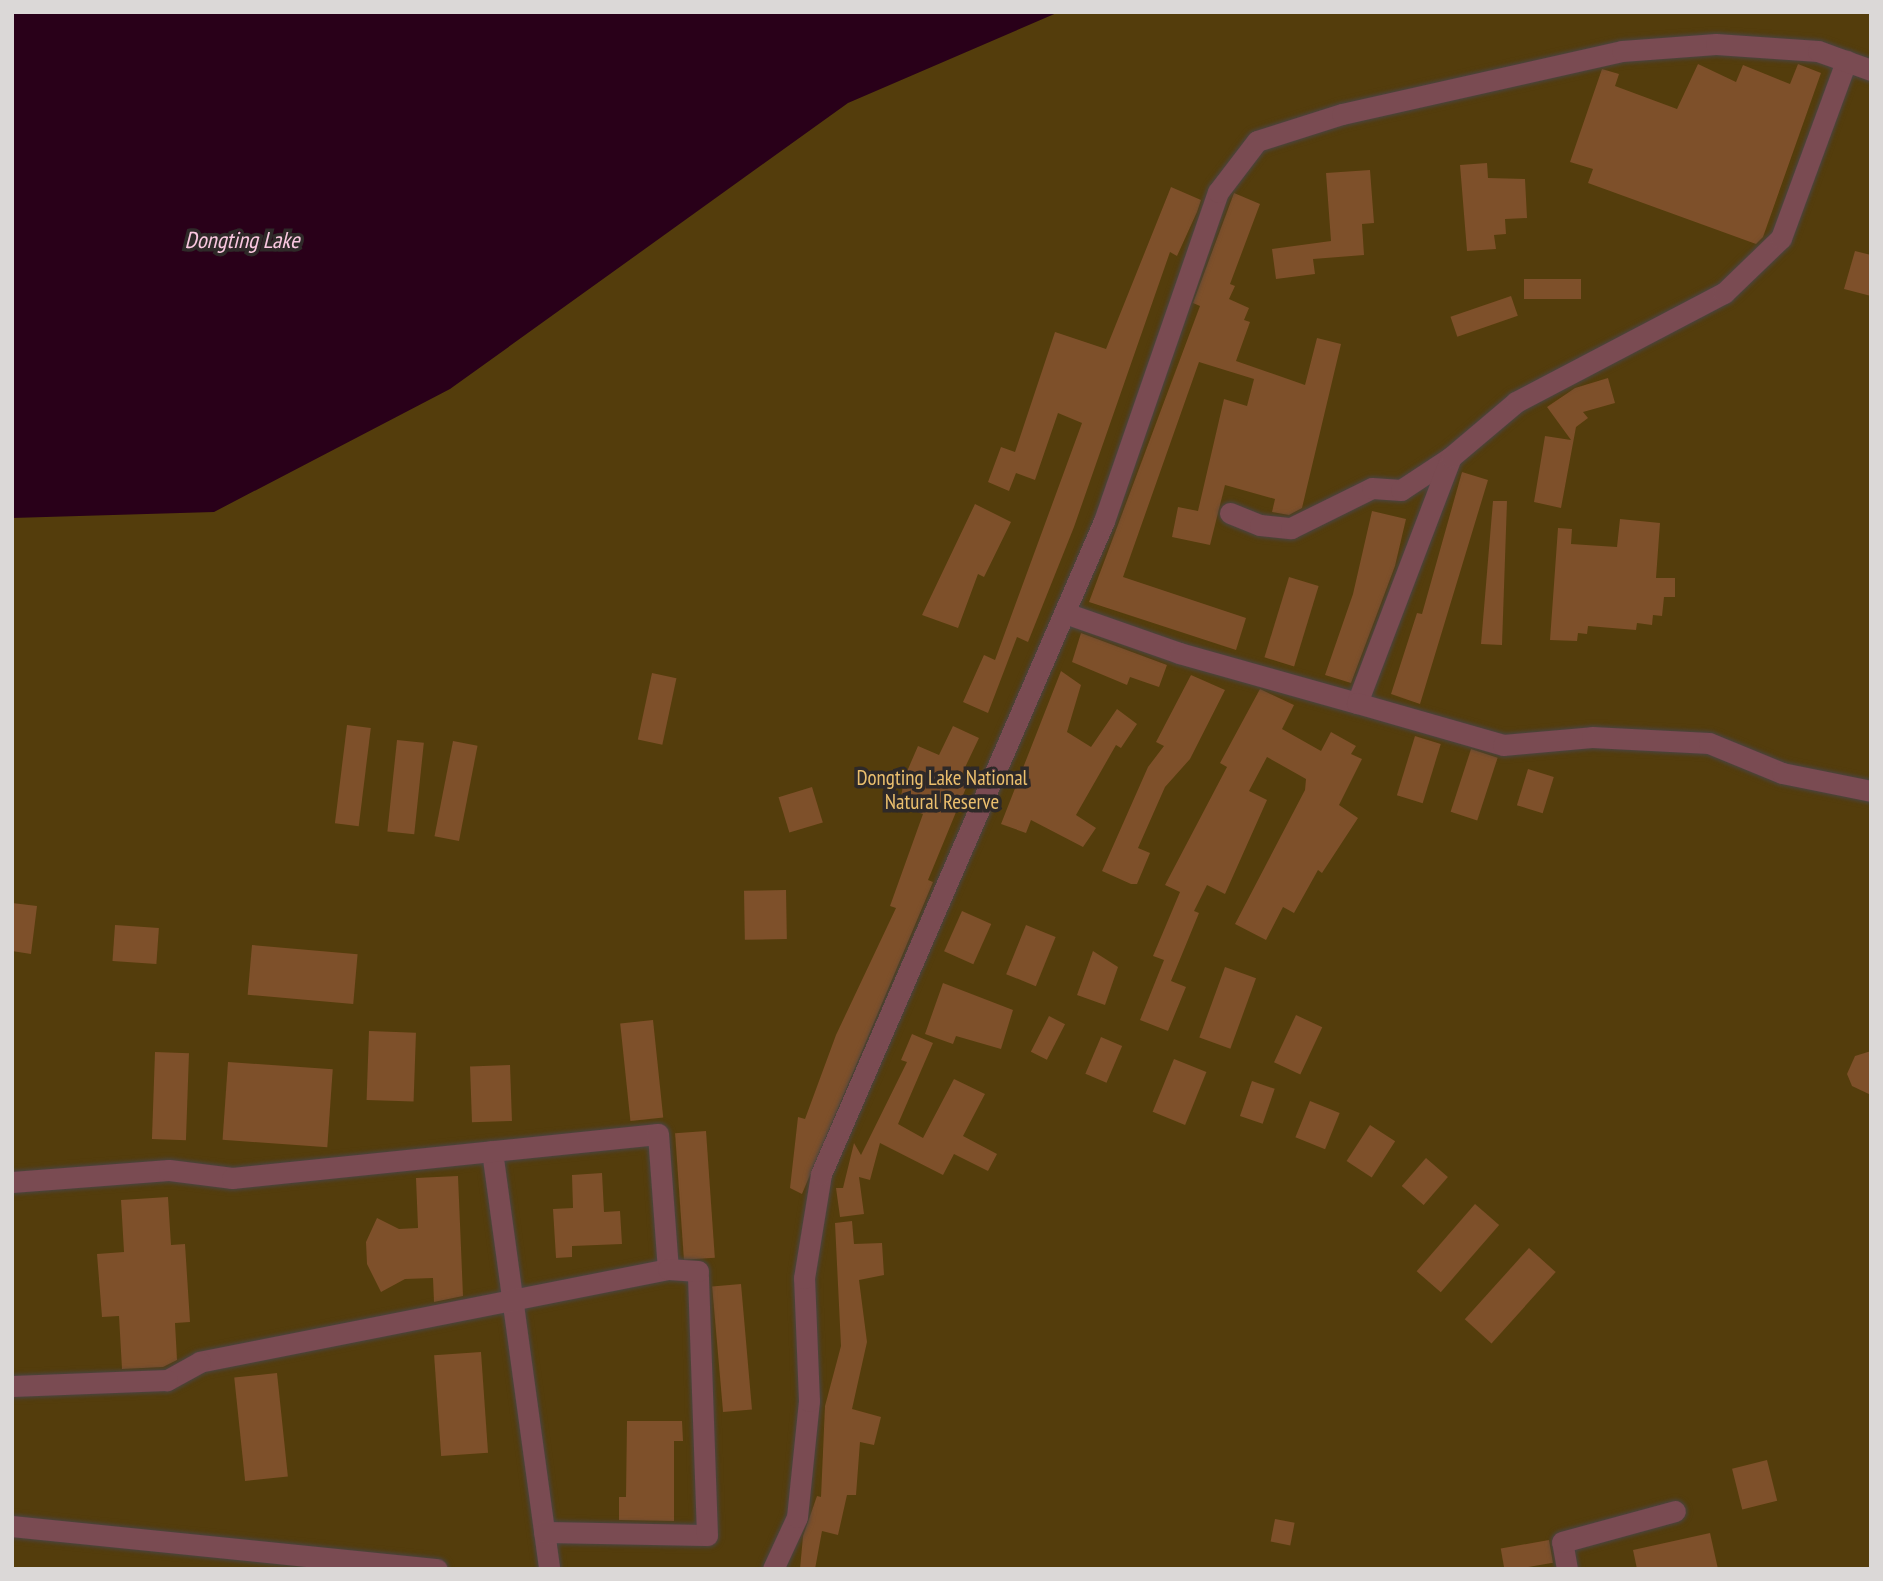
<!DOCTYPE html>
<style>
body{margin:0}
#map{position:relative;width:1883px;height:1581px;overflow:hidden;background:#2e2928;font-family:"PT Sans Narrow",sans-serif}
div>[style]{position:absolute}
.green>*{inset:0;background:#543d0c;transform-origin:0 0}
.water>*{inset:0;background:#290019}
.building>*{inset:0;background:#7e502a;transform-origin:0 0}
.roads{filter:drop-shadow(0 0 2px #4a4544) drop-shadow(0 0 2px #4a4544)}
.minor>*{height:21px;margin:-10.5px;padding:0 10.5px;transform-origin:10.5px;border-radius:10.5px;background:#7a4b52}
span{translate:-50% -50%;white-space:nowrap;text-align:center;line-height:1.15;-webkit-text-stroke:7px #2e2928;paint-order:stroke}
.park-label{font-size:21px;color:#ebbf6e}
.water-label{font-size:23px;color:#fac7e0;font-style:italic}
.frame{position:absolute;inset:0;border:14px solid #dbd8d7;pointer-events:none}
</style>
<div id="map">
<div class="green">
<i style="left:12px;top:12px;width:1859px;height:1557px"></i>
</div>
<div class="water">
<i style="clip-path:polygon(12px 12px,1059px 12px,848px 103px,450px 389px,214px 512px,12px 518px)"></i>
</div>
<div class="building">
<i style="clip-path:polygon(1698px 64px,1736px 82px,1743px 65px,1790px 84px,1798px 64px,1821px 73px,1763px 237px,1756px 244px,1588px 183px,1593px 169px,1570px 162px,1602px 69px,1619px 74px,1615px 86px,1677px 109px)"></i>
<i style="clip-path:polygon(1487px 163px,1488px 178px,1525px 179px,1527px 218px,1505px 219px,1506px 234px,1494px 235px,1496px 249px,1467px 251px,1460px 165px)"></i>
<i style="clip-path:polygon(1370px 170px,1374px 223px,1362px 224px,1364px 255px,1313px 259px,1315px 274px,1276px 279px,1272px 249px,1331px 241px,1326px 173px)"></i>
<i style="clip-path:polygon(1171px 187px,1201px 200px,1197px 212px,1177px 256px,1170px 252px,1074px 527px,1028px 642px,1017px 637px,988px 713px,963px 702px,984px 655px,995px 660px,1082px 423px,1058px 413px,1035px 480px,1016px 473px,1009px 491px,988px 482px,1001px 447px,1015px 452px,1055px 332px,1106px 349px)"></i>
<i style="clip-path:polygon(1234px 193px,1260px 204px,1230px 284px,1235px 286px,1229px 299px,1249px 308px,1244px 320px,1250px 322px,1236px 361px,1305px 385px,1317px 338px,1341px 344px,1302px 508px,1289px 515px,1272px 512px,1275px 499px,1225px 485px,1210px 545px,1172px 537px,1178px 507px,1198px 511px,1224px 399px,1247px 406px,1254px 379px,1199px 362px,1123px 577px,1246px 618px,1236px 650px,1089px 602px,1200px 306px,1193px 303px)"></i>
<i style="clip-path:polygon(1855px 251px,1871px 255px,1871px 296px,1844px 289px)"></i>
<i style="left:1581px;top:279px;width:20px;height:57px;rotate:90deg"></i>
<i style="left:1511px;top:296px;width:21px;height:64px;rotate:71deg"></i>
<i style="clip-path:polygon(1608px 378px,1615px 403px,1583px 412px,1588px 418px,1576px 427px,1561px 508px,1534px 502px,1545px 436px,1571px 440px,1547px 407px,1575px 388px)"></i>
<i style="clip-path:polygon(1462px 472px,1488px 480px,1420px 704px,1391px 694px,1417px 613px,1422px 614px)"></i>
<i style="clip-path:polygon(1493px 501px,1507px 501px,1502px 645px,1481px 644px)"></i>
<i style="clip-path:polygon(975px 504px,1011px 522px,984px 577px,978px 574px,958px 628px,922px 615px)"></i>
<i style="clip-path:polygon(1372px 511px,1406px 519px,1395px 566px,1351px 683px,1325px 675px,1353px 594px)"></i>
<i style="clip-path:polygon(1620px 519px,1660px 523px,1656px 578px,1675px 578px,1675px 597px,1664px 597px,1662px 616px,1653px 615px,1652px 625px,1637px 623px,1636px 630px,1588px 626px,1587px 634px,1578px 633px,1577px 641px,1550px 640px,1558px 528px,1572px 529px,1571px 544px,1617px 547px)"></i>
<i style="left:1289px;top:577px;width:31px;height:84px;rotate:17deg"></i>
<i style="clip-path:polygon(1081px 633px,1167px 665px,1159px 687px,1130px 677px,1127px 685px,1072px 662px)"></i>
<i style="clip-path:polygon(1061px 671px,1081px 685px,1067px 732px,1091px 747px,1117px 709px,1137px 724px,1121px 748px,1116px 745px,1076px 815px,1096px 828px,1083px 847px,1031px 820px,1026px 833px,1001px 824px)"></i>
<i style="left:652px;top:673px;width:25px;height:68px;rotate:12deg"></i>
<i style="clip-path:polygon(1191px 675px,1225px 690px,1190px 759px,1165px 787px,1138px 848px,1150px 853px,1137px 884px,1131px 884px,1102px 871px,1148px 767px,1164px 746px,1156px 742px)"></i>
<i style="clip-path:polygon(1260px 689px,1294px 705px,1282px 729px,1321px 751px,1331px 732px,1356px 746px,1351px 754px,1362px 759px,1339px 805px,1358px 818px,1322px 873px,1318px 870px,1294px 913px,1283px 907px,1266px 940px,1235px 924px,1305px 790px,1306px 779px,1267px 757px,1249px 791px,1267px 800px,1225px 894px,1207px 885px,1194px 911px,1199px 913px,1171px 981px,1186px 987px,1168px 1031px,1140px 1020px,1164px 960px,1153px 956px,1180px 892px,1165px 885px,1227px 767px,1220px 763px)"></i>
<i style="left:347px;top:725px;width:24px;height:99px;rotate:7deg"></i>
<i style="clip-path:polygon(953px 726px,979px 738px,959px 780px,968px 783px,928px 880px,933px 882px,802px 1194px,790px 1188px,798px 1117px,805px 1119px,836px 1035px,896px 908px,890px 906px,923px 814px,899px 806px,905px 776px,918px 746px,939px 755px)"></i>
<i style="left:1415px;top:736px;width:27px;height:62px;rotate:17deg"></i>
<i style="left:397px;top:740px;width:27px;height:92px;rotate:6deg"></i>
<i style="left:453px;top:741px;width:25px;height:97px;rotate:11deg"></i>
<i style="left:1471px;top:749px;width:28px;height:66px;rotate:18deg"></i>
<i style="left:1528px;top:769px;width:27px;height:38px;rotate:17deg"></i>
<i style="left:812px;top:787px;width:37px;height:35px;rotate:73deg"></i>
<i style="left:786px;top:890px;width:49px;height:42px;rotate:89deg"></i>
<i style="clip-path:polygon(12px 903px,37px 906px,31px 954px,12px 951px)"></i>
<i style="left:962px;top:911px;width:32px;height:44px;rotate:24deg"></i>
<i style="left:115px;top:925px;width:44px;height:36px;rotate:4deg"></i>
<i style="left:1026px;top:925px;width:32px;height:53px;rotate:22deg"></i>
<i style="left:252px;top:945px;width:106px;height:50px;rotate:5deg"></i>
<i style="clip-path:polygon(1093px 951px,1118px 967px,1105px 1005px,1077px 995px)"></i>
<i style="left:1225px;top:967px;width:33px;height:75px;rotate:20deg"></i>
<i style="clip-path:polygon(943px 983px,1013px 1010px,1001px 1049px,956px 1036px,953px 1044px,925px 1034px)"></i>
<i style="left:1296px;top:1015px;width:29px;height:52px;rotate:25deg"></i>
<i style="left:1049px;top:1016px;width:18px;height:40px;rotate:27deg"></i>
<i style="left:653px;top:1020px;width:98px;height:33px;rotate:84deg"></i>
<i style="left:369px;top:1031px;width:47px;height:69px;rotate:2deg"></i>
<i style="clip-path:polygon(912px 1034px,933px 1043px,898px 1124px,923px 1138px,954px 1079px,985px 1094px,963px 1136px,997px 1154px,988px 1171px,954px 1154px,943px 1175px,880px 1143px,870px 1180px,859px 1177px,864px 1214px,840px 1217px,836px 1188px,843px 1188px,854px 1143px,861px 1155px,907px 1062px,901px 1060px)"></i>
<i style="left:1101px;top:1037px;width:23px;height:40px;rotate:23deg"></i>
<i style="clip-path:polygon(1871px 1051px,1871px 1095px,1852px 1086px,1847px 1074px,1855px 1056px)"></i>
<i style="left:155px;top:1052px;width:34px;height:87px;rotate:2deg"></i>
<i style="left:1174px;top:1059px;width:35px;height:57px;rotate:22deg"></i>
<i style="left:228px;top:1062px;width:105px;height:78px;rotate:4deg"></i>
<i style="left:510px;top:1065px;width:56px;height:40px;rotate:88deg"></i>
<i style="left:1252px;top:1081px;width:24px;height:37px;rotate:19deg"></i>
<i style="left:1310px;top:1101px;width:32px;height:39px;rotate:22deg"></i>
<i style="left:1370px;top:1125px;width:30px;height:43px;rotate:33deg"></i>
<i style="left:706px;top:1131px;width:127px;height:31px;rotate:86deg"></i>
<i style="left:1426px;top:1158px;width:29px;height:37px;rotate:41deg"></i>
<i style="clip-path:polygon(602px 1173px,604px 1212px,620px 1211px,622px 1244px,572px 1246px,572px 1257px,556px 1258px,553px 1209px,573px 1208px,572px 1175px)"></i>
<i style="clip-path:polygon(458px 1176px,463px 1296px,434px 1302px,433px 1278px,405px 1279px,381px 1292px,367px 1264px,366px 1242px,377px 1218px,399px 1229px,418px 1228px,416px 1178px)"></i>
<i style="clip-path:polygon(168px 1197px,171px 1245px,185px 1244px,190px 1322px,175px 1323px,177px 1360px,163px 1367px,122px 1369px,119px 1316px,102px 1317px,97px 1254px,124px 1252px,121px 1200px)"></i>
<i style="left:1475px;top:1204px;width:32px;height:89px;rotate:41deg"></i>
<i style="clip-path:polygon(852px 1221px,854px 1244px,882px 1243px,884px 1275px,859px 1280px,867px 1342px,852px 1409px,881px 1417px,874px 1445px,860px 1442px,856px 1495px,847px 1495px,838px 1535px,822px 1531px,815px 1569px,800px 1569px,803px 1536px,817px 1496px,821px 1497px,825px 1406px,841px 1346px,835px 1223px)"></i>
<i style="left:1529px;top:1248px;width:36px;height:96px;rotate:42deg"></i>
<i style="left:741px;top:1284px;width:126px;height:29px;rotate:85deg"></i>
<i style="left:481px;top:1352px;width:101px;height:47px;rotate:86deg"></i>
<i style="left:277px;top:1373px;width:104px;height:43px;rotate:84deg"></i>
<i style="clip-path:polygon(627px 1421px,682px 1421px,683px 1441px,674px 1441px,674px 1521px,619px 1520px,619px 1497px,626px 1497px)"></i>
<i style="left:1767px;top:1460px;width:42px;height:36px;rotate:76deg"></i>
<i style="left:1275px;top:1519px;width:20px;height:23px;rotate:11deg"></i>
<i style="clip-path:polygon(1710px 1533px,1718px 1569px,1637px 1569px,1633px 1550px)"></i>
<i style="left:1549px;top:1540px;width:23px;height:49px;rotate:80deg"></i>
</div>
<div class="roads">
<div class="minor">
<i style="left:1230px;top:513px;width:32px;rotate:22deg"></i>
<i style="left:1260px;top:525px;width:31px;rotate:6deg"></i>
<i style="left:1291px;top:528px;width:90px;rotate:-26.3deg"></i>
<i style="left:1372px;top:488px;width:29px;rotate:4deg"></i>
<i style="left:1401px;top:490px;width:60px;rotate:-33.4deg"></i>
<i style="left:1065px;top:613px;width:121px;rotate:19.3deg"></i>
<i style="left:1179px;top:653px;width:185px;rotate:15.7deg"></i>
<i style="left:1357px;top:703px;width:263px;rotate:-69.1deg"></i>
<i style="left:1451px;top:457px;width:85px;rotate:-40.2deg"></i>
<i style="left:1516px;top:402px;width:235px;rotate:-27.7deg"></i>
<i style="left:1724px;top:293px;width:79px;rotate:-44deg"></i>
<i style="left:1781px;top:238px;width:189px;rotate:-69.8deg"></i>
<i style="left:1357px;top:703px;width:152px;rotate:16deg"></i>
<i style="left:1503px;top:745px;width:89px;rotate:-5.1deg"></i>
<i style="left:1592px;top:737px;width:117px;rotate:2.9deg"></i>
<i style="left:1709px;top:743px;width:79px;rotate:22.3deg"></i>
<i style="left:1782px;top:773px;width:91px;rotate:11.4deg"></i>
<i style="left:492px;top:1151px;width:422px;rotate:82.2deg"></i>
<i style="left:12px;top:1182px;width:157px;rotate:-4.4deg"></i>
<i style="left:169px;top:1170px;width:64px;rotate:7.2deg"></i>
<i style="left:232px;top:1178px;width:428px;rotate:-5.9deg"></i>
<i style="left:658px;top:1134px;width:135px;rotate:85.8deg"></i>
<i style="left:668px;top:1269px;width:477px;rotate:168.8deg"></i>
<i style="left:200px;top:1362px;width:38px;rotate:151deg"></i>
<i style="left:167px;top:1380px;width:155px;rotate:177.8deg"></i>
<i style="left:12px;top:1526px;width:427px;rotate:5.8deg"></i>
<i style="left:544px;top:1532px;width:163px;rotate:1.1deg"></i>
<i style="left:707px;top:1535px;width:264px;rotate:-92deg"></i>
<i style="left:698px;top:1271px;width:30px;rotate:-176deg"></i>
<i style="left:773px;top:1569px;width:57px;rotate:-65.2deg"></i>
<i style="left:797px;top:1517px;width:117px;rotate:-84.1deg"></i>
<i style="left:809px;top:1401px;width:123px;rotate:-92.3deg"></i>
<i style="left:804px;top:1278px;width:105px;rotate:-80.7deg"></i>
<i style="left:821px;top:1174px;width:712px;rotate:-66.57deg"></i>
<i style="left:1104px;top:521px;width:348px;rotate:-70.9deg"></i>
<i style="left:1218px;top:192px;width:64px;rotate:-52.6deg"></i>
<i style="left:1257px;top:141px;width:89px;rotate:-17.6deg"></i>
<i style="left:1342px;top:114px;width:287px;rotate:-12.7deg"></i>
<i style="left:1622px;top:51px;width:94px;rotate:-4.3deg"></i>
<i style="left:1716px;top:44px;width:102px;rotate:3.9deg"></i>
<i style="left:1818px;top:51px;width:56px;rotate:19.7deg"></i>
<i style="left:1567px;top:1569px;width:27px;rotate:-100deg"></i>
<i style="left:1562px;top:1542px;width:117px;rotate:-15.3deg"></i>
</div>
</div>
<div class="park-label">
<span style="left:942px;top:790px">Dongting Lake National<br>Natural Reserve</span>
</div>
<div class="water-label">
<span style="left:242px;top:240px">Dongting Lake</span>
</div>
<div class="frame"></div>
</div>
